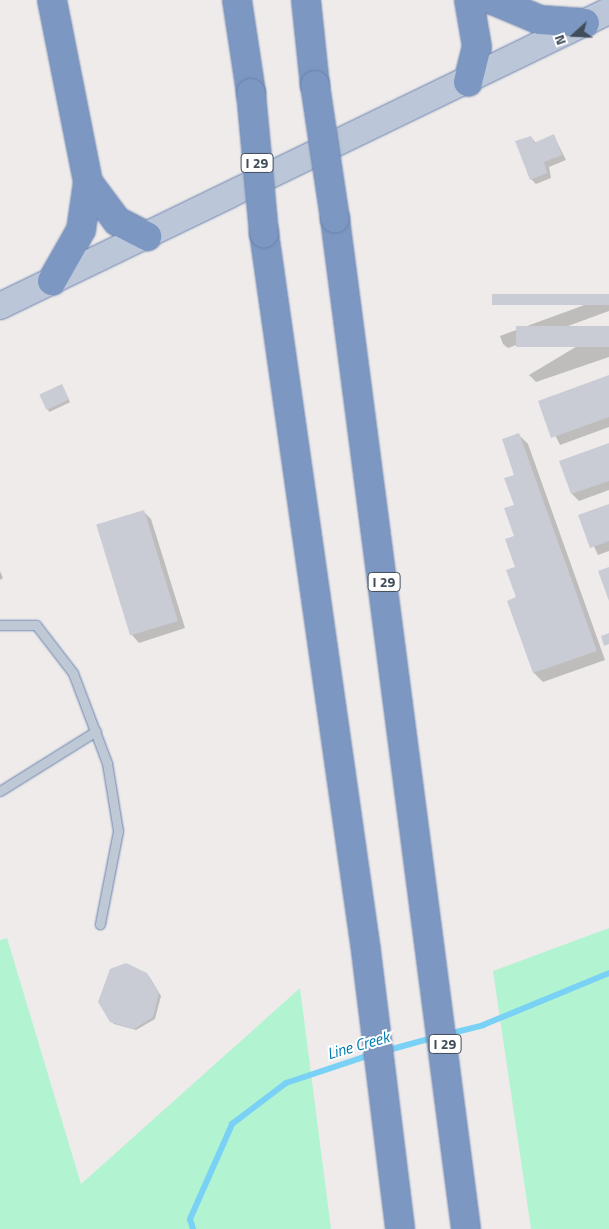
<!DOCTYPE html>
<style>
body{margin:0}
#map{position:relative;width:609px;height:1229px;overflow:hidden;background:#efebeb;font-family:"Titillium Web",sans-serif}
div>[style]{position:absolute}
.green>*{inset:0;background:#b2f3d1}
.shadow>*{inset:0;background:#0003;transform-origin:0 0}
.stream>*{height:6px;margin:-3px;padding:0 3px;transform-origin:3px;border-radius:3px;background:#7ad1f6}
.building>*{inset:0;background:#c9ccd4;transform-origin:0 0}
.roads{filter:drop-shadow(0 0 1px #6882ad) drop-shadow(0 0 1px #6882ad)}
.lane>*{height:9px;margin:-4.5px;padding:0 4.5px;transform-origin:4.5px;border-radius:4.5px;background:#bfc9d5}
.secondary>*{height:26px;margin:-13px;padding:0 13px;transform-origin:13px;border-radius:13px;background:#bbc6d8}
.highway>*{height:28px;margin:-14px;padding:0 14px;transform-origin:14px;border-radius:14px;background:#7c97c1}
.bridges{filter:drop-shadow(0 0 1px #6882ad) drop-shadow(0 0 1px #6882ad)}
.highway-bridge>*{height:28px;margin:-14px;padding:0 14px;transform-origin:14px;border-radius:14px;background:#7c97c1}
span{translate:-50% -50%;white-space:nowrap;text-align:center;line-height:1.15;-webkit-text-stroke:4px #fff;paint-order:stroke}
.shield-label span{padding:1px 4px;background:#fff;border:1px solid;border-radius:4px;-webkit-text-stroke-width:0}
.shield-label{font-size:14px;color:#424d5b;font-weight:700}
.water-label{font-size:16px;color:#007baf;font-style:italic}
.north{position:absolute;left:549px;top:10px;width:50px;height:50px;-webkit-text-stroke:4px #fff;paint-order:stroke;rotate:250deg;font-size:14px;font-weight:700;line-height:20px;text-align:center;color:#424d5b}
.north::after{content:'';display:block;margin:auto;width:18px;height:22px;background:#424d5b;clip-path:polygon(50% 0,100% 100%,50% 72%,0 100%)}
</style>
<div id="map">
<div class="green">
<i style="clip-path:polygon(609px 928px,609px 1229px,531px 1229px,493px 971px)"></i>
<i style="clip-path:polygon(7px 938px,81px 1184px,300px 988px,331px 1229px,0 1229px,0 940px)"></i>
</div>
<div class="shadow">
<i style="clip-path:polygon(554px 136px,566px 160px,549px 167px,551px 178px,536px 184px,531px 179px,531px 137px,536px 143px)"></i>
<i style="clip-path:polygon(609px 296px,609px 311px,508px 348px,503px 344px,500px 336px)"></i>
<i style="clip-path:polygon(609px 327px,609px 357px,536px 382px,529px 375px)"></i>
<i style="clip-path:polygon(609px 377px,609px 427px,560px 445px,539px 402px)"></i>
<i style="left:62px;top:385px;width:19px;height:23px;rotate:65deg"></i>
<i style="clip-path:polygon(518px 434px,528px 444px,605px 660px,543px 682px,534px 673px,508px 601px,517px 598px)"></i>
<i style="clip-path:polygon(609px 444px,609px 490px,579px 501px,572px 494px)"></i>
<i style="clip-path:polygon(609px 505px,609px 551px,598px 555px,580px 516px)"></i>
<i style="clip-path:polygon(144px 512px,151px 519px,185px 628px,139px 643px,132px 635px)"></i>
<i style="clip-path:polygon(0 571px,3px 578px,0 580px)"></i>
<i style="clip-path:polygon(149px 976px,161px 996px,155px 1019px,136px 1030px,114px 1024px,111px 1021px)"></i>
</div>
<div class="stream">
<i style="left:448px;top:1034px;width:36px;rotate:-14deg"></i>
<i style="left:483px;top:1025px;width:136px;rotate:-22.4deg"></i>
<i style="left:385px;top:1051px;width:53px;rotate:-15.4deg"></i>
<i style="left:193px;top:1229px;width:10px;rotate:-107deg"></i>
<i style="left:190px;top:1219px;width:104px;rotate:-66.1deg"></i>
<i style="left:232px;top:1124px;width:68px;rotate:-37.2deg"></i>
<i style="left:286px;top:1083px;width:92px;rotate:-18.4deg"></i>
</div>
<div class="building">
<i style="clip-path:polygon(554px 134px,562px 155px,544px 162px,547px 173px,530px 180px,515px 141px,531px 136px,534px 143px)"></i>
<i style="left:609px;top:294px;width:11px;height:117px;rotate:90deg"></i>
<i style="left:609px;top:326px;width:21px;height:93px;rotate:90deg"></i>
<i style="clip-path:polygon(609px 375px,609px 417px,551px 438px,538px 401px)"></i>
<i style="left:62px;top:384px;width:17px;height:25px;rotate:65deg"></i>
<i style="clip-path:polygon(519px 433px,597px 651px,533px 673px,507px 601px,516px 597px,506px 570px,515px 567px,505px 539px,514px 536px,504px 508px,514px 505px,504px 478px,514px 475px,502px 439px)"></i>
<i style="clip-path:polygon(609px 443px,609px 481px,571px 494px,559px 461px)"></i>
<i style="clip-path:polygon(609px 504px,609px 541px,590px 548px,578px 515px)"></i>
<i style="left:144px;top:510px;width:116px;height:50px;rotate:73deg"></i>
<i style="clip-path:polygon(609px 567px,609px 601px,598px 571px)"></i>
<i style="clip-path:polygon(609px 633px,609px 644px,604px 646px,601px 636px)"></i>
<i style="clip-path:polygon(126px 963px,147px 973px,159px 993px,153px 1017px,134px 1029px,110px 1022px,98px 1002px,110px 969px)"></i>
</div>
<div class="roads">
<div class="lane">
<i style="left:0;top:625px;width:36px"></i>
<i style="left:36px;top:625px;width:61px;rotate:52.4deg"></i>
<i style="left:73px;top:673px;width:96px;rotate:69.3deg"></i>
<i style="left:107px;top:763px;width:69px;rotate:80.8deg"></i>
<i style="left:118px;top:831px;width:95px;rotate:101deg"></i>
<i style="left:0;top:791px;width:113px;rotate:-32deg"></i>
</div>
<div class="secondary">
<i style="left:0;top:306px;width:677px;rotate:-25.85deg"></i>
</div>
<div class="highway">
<i style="left:52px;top:0;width:186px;rotate:78.8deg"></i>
<i style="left:88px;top:182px;width:49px;rotate:53.4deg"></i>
<i style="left:117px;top:221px;width:34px;rotate:27deg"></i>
<i style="left:237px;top:0;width:94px;rotate:81.4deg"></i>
<i style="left:306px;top:0;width:85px;rotate:84deg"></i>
<i style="left:492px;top:0;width:52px;rotate:22.6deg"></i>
<i style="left:540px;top:20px;width:45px;rotate:3.8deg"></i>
<i style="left:468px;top:82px;width:36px;rotate:-76deg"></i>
<i style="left:477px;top:47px;width:48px;rotate:-99.7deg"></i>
<i style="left:335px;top:219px;width:1018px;rotate:82.61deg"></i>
<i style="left:264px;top:233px;width:725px;rotate:81.91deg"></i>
<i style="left:366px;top:951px;width:280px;rotate:83deg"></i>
<i style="left:52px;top:281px;width:59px;rotate:-60.4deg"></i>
<i style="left:81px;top:230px;width:49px;rotate:-81.7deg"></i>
</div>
</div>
<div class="bridges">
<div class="highway-bridge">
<i style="left:315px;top:85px;width:135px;rotate:81.5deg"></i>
<i style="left:251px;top:93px;width:141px;rotate:84.7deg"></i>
</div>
</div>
<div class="shield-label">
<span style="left:257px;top:163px">I 29</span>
<span style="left:384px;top:582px">I 29</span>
<span style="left:445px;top:1044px">I 29</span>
</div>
<div class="water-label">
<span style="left:358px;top:1045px;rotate:-16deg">Line Creek</span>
</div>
<div class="north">N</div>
</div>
